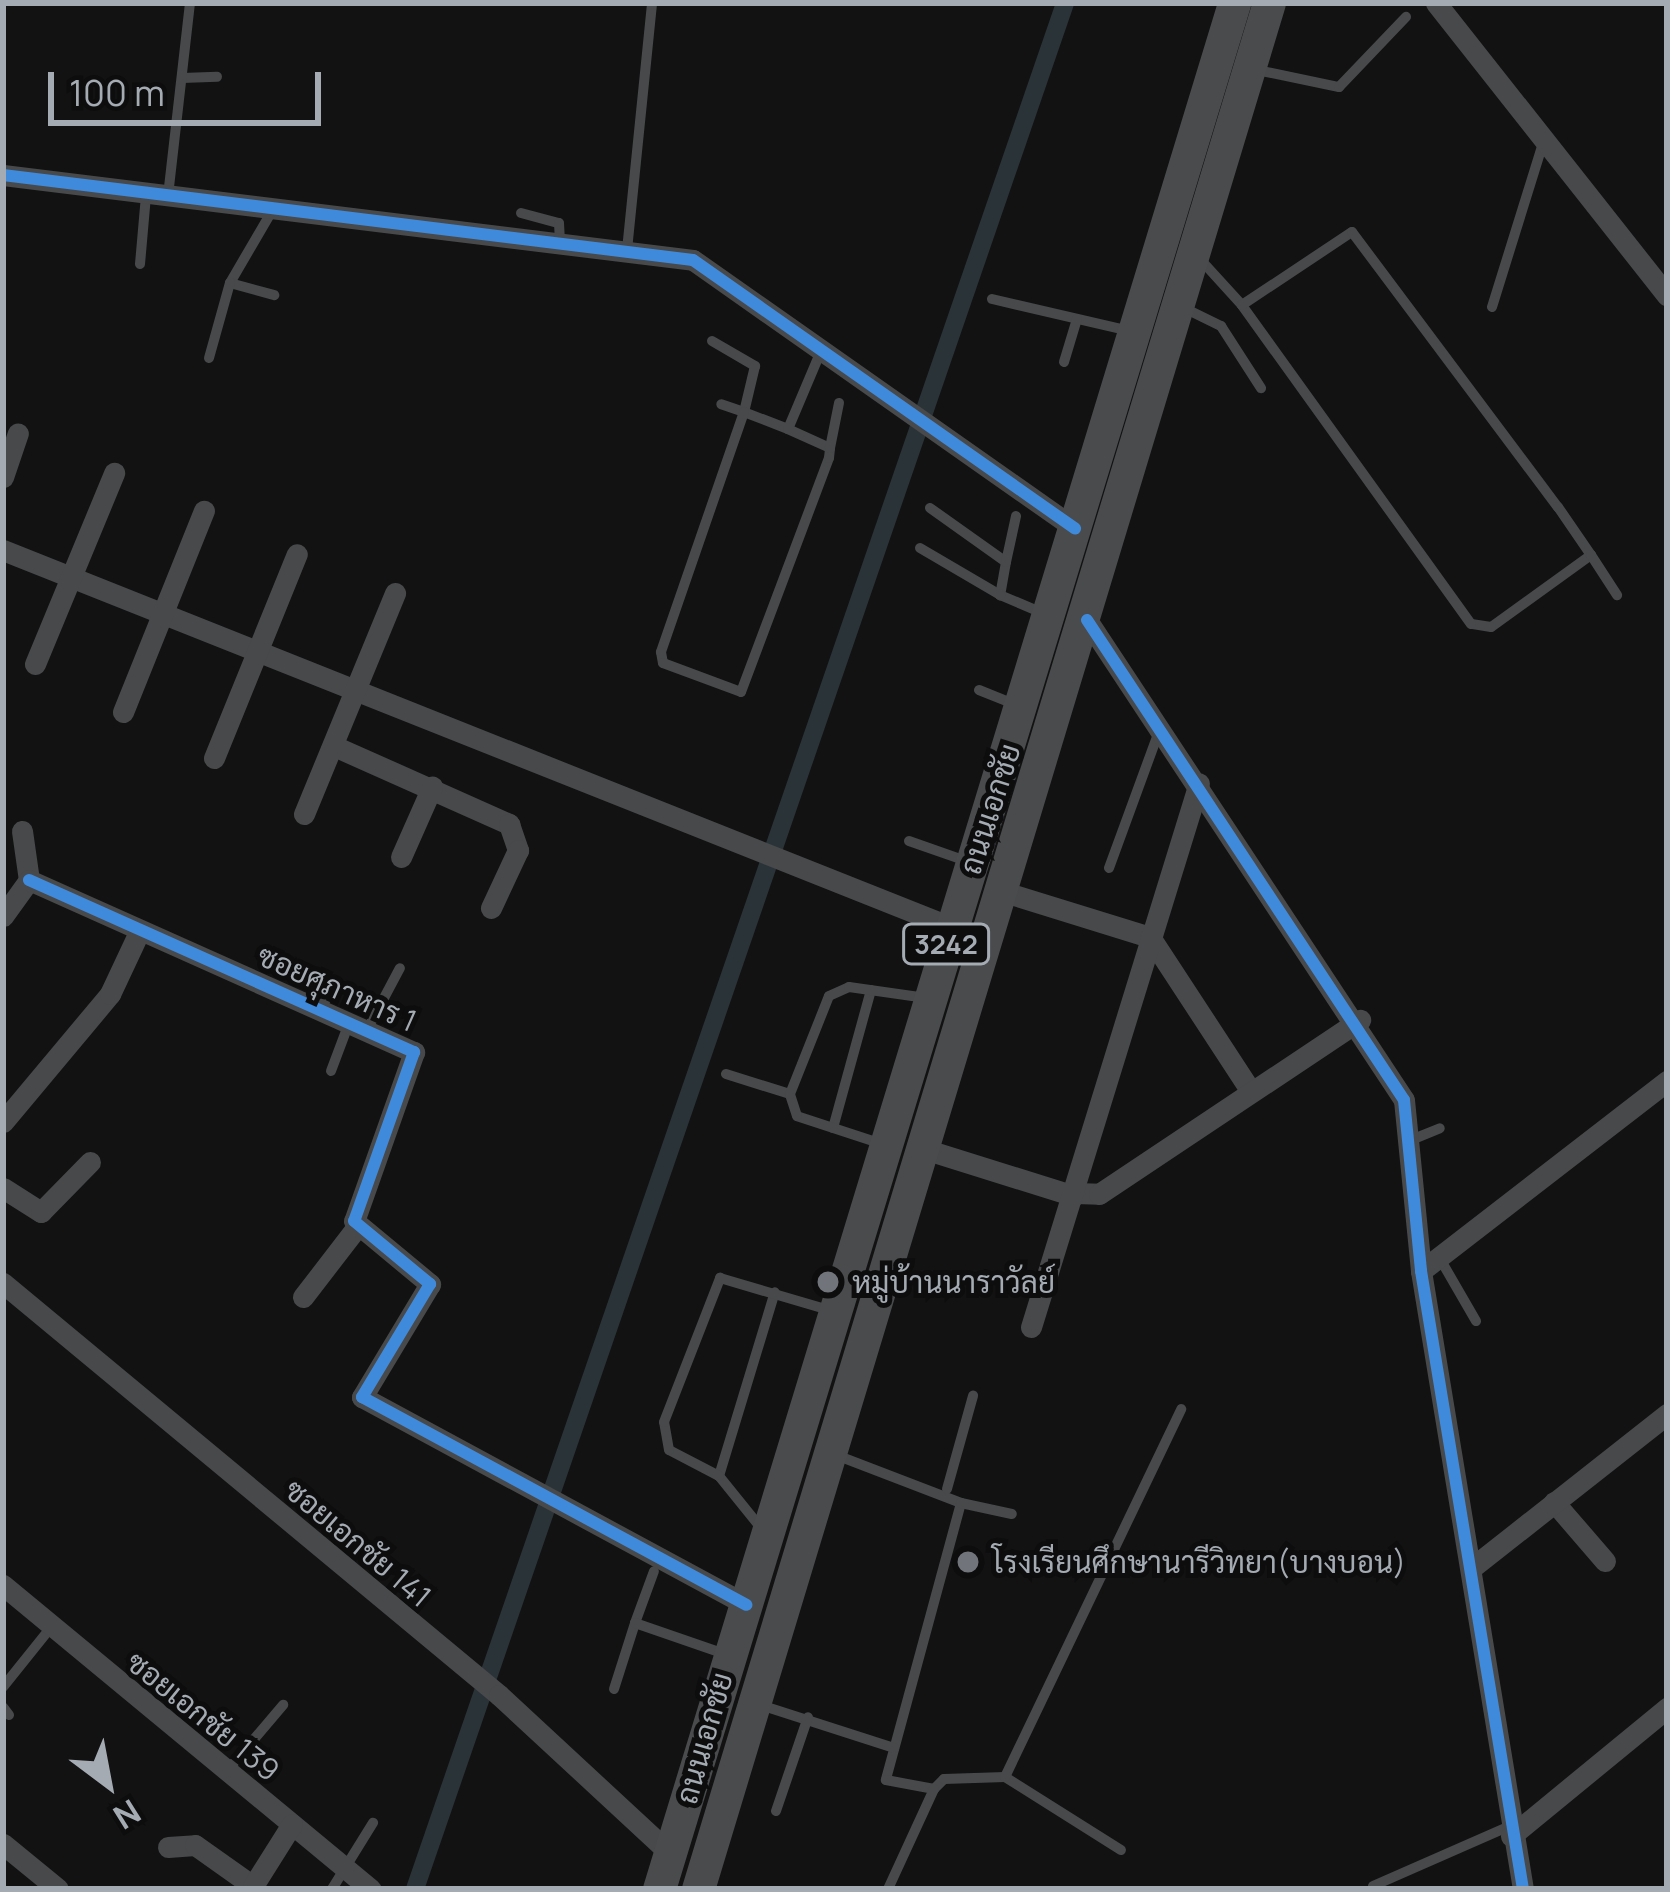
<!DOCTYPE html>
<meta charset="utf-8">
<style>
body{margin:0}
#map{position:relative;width:1670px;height:1892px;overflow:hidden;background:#121213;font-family:Manrope,Sarabun,sans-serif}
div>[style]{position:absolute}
.canal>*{height:18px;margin:-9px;padding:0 9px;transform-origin:9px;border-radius:9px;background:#2a3337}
.service>*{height:10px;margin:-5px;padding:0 5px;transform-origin:5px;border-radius:5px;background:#47494b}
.minor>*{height:21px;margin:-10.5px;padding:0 10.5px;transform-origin:10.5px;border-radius:10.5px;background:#47494b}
.primary>*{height:33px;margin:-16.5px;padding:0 16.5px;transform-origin:16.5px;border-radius:16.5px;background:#494b4d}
.cycleway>*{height:12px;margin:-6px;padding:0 6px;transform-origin:6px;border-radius:6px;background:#408adc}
.dots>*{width:33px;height:33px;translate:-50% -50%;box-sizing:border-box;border:6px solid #0d0d0e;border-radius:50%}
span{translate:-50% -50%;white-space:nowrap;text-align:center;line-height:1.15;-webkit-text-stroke:10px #0d0d0e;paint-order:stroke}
.shield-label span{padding:3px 9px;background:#0d0d0e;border:3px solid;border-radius:9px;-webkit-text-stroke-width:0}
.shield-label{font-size:27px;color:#a4abb3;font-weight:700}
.street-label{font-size:30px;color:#a4abb3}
.poi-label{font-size:30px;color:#a4abb3}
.left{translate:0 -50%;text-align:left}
.frame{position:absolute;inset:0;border:6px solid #a4abb3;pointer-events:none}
.north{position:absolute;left:48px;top:1724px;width:120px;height:120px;-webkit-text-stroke:9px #0d0d0e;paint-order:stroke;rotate:148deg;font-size:33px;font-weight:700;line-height:48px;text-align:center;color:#a4abb3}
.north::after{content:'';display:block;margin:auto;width:42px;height:54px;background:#a4abb3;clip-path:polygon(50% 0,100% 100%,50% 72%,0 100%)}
.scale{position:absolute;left:48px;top:72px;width:273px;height:54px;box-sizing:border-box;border:6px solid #a4abb3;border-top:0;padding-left:15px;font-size:36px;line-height:42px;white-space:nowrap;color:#a4abb3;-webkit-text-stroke:9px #0d0d0e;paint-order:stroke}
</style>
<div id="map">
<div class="canal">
<i style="left:415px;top:1889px;width:1995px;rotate:-70.98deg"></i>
</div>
<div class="service">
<i style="left:1252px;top:69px;width:89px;rotate:11.7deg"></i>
<i style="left:1339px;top:87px;width:97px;rotate:-46.3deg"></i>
<i style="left:182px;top:78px;width:35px;rotate:-2deg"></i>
<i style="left:168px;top:196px;width:194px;rotate:-83.5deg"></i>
<i style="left:272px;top:211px;width:83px;rotate:120.3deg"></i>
<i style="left:230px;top:283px;width:46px;rotate:15.3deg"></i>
<i style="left:521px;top:213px;width:39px;rotate:15deg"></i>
<i style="left:559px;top:223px;width:21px;rotate:87deg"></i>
<i style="left:627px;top:250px;width:248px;rotate:-84.2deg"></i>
<i style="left:1200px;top:259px;width:62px;rotate:47.6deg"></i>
<i style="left:140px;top:264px;width:68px;rotate:-85deg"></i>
<i style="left:992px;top:299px;width:141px;rotate:13.1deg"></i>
<i style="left:1180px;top:306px;width:46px;rotate:26deg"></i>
<i style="left:1221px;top:326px;width:74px;rotate:57.2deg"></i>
<i style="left:1492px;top:307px;width:172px;rotate:-72.7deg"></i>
<i style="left:712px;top:341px;width:50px;rotate:30.2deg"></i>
<i style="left:755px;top:366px;width:47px;rotate:103.4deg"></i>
<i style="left:744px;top:412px;width:24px;rotate:-161deg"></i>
<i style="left:209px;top:358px;width:78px;rotate:-74.4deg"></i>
<i style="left:1064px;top:362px;width:45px;rotate:-73.2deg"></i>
<i style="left:788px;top:429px;width:47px;rotate:-158.9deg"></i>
<i style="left:744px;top:412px;width:254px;rotate:109.1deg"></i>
<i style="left:661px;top:652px;width:11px;rotate:80deg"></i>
<i style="left:663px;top:663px;width:83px;rotate:20.4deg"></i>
<i style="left:741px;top:692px;width:250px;rotate:-69.4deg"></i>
<i style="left:829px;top:458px;width:10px;rotate:-84deg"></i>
<i style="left:830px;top:448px;width:46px;rotate:-155.7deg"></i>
<i style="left:788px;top:429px;width:85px;rotate:-67.1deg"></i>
<i style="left:830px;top:448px;width:46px;rotate:-78.7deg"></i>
<i style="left:930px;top:508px;width:93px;rotate:35.4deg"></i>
<i style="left:1006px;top:562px;width:34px;rotate:100deg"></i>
<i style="left:1000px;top:595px;width:49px;rotate:22.9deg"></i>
<i style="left:920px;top:548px;width:93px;rotate:30.4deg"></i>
<i style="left:1591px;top:555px;width:123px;rotate:144.2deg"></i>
<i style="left:1491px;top:627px;width:20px;rotate:-171deg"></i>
<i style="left:1471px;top:624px;width:393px;rotate:-125.7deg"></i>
<i style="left:1242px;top:305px;width:132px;rotate:-33.6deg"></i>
<i style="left:1352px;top:232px;width:344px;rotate:53.2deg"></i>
<i style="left:1558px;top:507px;width:58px;rotate:55.5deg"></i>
<i style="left:1591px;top:555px;width:48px;rotate:57deg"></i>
<i style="left:1006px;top:562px;width:47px;rotate:-77.7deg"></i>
<i style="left:979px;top:690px;width:38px;rotate:22deg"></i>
<i style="left:909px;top:841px;width:64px;rotate:19.3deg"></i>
<i style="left:1109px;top:868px;width:146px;rotate:-69.9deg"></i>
<i style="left:321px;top:1009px;width:30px;rotate:-63deg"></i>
<i style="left:367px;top:1030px;width:70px;rotate:-62deg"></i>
<i style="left:331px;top:1071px;width:51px;rotate:-69.4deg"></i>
<i style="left:726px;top:1074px;width:67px;rotate:17.4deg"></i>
<i style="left:833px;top:1128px;width:143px;rotate:-74.6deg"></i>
<i style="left:1411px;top:1140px;width:31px;rotate:-22deg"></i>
<i style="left:879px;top:1143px;width:86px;rotate:-161.8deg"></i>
<i style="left:797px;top:1116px;width:23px;rotate:-108deg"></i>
<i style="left:790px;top:1094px;width:105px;rotate:-68.3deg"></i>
<i style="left:829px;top:996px;width:22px;rotate:-24deg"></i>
<i style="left:849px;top:987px;width:78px;rotate:8.1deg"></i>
<i style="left:1439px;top:1257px;width:74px;rotate:60deg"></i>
<i style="left:836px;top:1455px;width:134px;rotate:21deg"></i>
<i style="left:961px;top:1503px;width:287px;rotate:105.2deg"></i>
<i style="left:886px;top:1780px;width:49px;rotate:10.6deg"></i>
<i style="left:934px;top:1789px;width:14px;rotate:-45deg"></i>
<i style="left:944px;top:1779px;width:61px;rotate:-1.9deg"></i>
<i style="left:1005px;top:1777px;width:137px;rotate:32.2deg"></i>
<i style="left:719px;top:1476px;width:192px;rotate:-73.1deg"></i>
<i style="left:947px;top:1489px;width:97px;rotate:-74.4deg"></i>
<i style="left:961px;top:1503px;width:52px;rotate:12.2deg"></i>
<i style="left:761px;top:1528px;width:67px;rotate:-128.9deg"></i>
<i style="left:719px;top:1476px;width:56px;rotate:-152.5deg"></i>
<i style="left:669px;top:1450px;width:28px;rotate:-100deg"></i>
<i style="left:664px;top:1422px;width:155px;rotate:-68.7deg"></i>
<i style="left:720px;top:1278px;width:117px;rotate:16.4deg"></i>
<i style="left:635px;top:1623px;width:55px;rotate:-69.9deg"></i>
<i style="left:3px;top:1687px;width:72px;rotate:-51.2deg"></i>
<i style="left:614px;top:1689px;width:69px;rotate:-72.3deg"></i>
<i style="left:635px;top:1623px;width:95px;rotate:19deg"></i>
<i style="left:757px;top:1704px;width:144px;rotate:17.8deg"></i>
<i style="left:3px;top:1707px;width:10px;rotate:53deg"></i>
<i style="left:227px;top:1771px;width:87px;rotate:-49.7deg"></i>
<i style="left:1005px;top:1777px;width:408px;rotate:-64.4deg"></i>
<i style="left:776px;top:1811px;width:99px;rotate:-71.2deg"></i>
<i style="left:1373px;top:1886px;width:150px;rotate:-23.7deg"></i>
<i style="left:332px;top:1889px;width:78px;rotate:-58.2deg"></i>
<i style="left:888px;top:1889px;width:110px;rotate:-65.3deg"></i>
</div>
<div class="minor">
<i style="left:1436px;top:3px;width:373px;rotate:51.7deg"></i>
<i style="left:3px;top:175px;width:695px;rotate:7.02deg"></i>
<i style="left:693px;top:260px;width:467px;rotate:35.1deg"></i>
<i style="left:3px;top:477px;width:46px;rotate:-71.2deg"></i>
<i style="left:3px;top:550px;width:1020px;rotate:21.69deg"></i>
<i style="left:1087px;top:620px;width:575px;rotate:56.56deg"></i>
<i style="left:1404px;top:1100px;width:172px;rotate:84.3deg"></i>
<i style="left:1421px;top:1271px;width:626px;rotate:80.63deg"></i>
<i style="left:35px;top:664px;width:207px;rotate:-67.5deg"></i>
<i style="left:123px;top:712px;width:217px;rotate:-68.1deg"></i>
<i style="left:334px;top:746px;width:192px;rotate:24deg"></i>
<i style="left:509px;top:824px;width:28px;rotate:71deg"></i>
<i style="left:518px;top:850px;width:64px;rotate:115deg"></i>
<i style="left:214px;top:758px;width:220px;rotate:-67.9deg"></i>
<i style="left:304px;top:814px;width:239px;rotate:-67.6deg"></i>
<i style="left:22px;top:831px;width:49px;rotate:81.9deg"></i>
<i style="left:401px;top:857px;width:77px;rotate:-66.1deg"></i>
<i style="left:29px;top:880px;width:422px;rotate:24.1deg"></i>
<i style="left:414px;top:1052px;width:179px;rotate:109.5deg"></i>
<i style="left:354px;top:1221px;width:99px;rotate:39.7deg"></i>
<i style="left:430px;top:1284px;width:132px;rotate:121deg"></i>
<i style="left:362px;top:1397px;width:437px;rotate:28.4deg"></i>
<i style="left:1001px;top:891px;width:156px;rotate:17.2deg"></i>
<i style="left:1150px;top:937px;width:183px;rotate:56.8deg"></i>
<i style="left:3px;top:916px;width:44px;rotate:-54.2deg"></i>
<i style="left:3px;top:1122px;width:167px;rotate:-50.1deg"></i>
<i style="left:110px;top:994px;width:68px;rotate:-64.9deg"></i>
<i style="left:921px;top:1148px;width:160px;rotate:17.4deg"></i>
<i style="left:3px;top:1188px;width:45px;rotate:32.3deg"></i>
<i style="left:41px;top:1212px;width:70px;rotate:-45.6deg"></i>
<i style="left:1075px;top:1193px;width:24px;rotate:2deg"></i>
<i style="left:1099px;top:1194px;width:314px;rotate:-33.7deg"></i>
<i style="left:1421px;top:1271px;width:311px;rotate:-37.7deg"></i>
<i style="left:3px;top:1283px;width:645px;rotate:39.71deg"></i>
<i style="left:499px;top:1695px;width:234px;rotate:42.8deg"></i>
<i style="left:303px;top:1297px;width:88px;rotate:-52.4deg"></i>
<i style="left:1031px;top:1327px;width:569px;rotate:-72.84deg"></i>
<i style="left:1554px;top:1502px;width:78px;rotate:49.2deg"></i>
<i style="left:1474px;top:1566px;width:246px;rotate:-38.2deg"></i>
<i style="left:3px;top:1585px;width:477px;rotate:39.6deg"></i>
<i style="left:1511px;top:1836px;width:202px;rotate:-39.4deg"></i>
<i style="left:3px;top:1844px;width:71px;rotate:39.3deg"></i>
<i style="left:168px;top:1847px;width:27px;rotate:-4deg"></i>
<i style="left:195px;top:1845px;width:71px;rotate:35.3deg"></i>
<i style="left:253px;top:1886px;width:73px;rotate:-57.8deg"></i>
</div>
<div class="primary">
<i style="left:659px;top:1889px;width:1972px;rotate:-73.04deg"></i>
<i style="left:698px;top:1889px;width:1971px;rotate:-73.16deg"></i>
</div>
<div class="cycleway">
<i style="left:3px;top:175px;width:695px;rotate:7.02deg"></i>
<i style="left:693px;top:260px;width:467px;rotate:35.1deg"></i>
<i style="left:1087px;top:620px;width:575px;rotate:56.56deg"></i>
<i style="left:1404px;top:1100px;width:172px;rotate:84.3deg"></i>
<i style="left:1421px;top:1271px;width:626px;rotate:80.63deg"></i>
<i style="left:29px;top:880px;width:422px;rotate:24.1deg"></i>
<i style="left:414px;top:1052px;width:179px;rotate:109.5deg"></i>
<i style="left:354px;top:1221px;width:99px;rotate:39.7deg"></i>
<i style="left:430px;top:1284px;width:132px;rotate:121deg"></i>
<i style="left:362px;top:1397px;width:437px;rotate:28.4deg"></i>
</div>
<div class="dots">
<i style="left:828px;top:1282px;background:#71757b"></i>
<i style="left:968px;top:1562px;background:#71757b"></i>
</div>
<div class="shield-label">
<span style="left:946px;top:944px">3242</span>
</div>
<div class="street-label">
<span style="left:990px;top:809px;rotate:-72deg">ถนนเอกชัย</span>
<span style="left:337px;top:988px;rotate:24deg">ซอยศุภาหาร 1</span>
<span style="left:358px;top:1543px;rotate:40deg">ซอยเอกชัย 141</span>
<span style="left:203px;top:1716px;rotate:39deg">ซอยเอกชัย 139</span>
<span style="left:704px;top:1738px;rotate:-74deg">ถนนเอกชัย</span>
</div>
<div class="poi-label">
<span class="left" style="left:852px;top:1282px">หมู่บ้านนาราวัลย์</span>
<span class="left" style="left:992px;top:1562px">โรงเรียนศึกษานารีวิทยา(บางบอน)</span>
</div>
<div class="frame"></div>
<div class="north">N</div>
<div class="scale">100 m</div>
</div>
